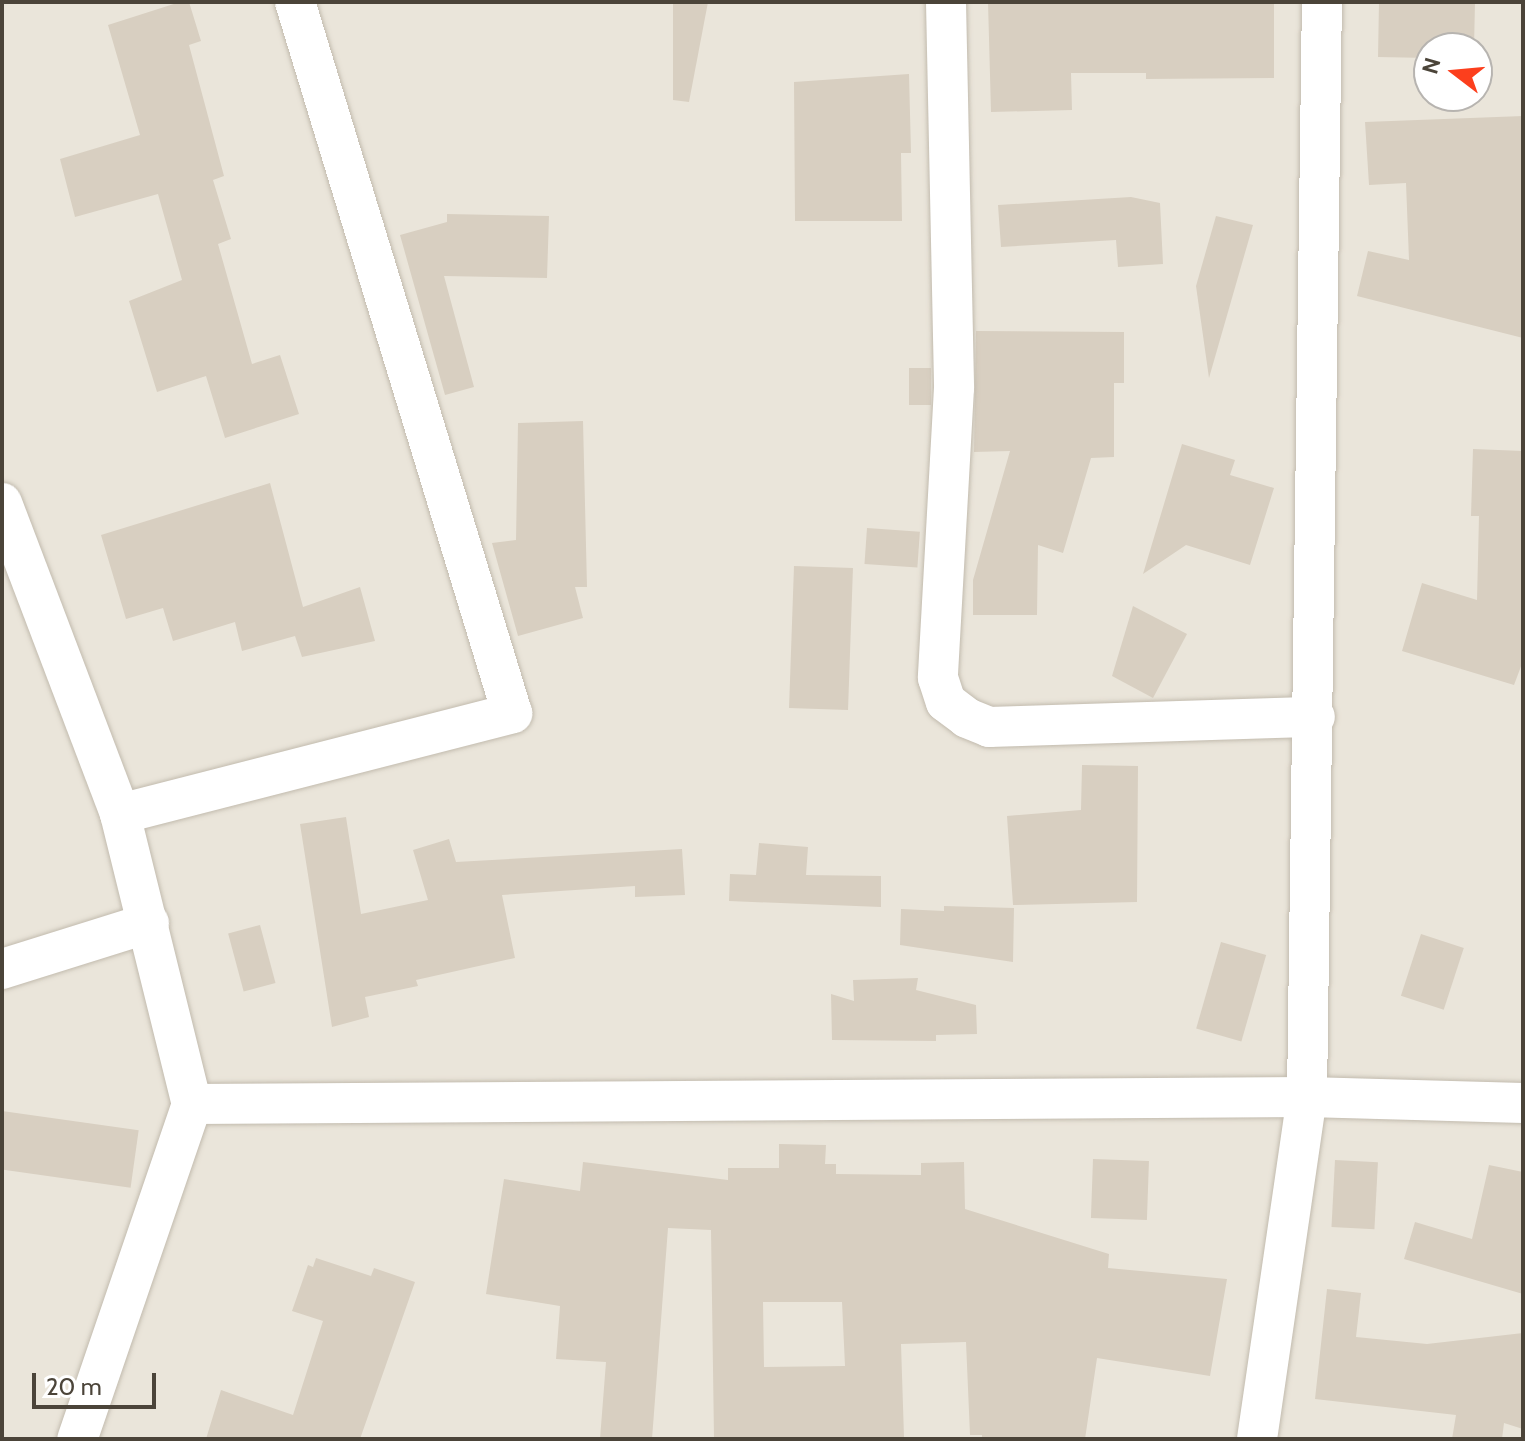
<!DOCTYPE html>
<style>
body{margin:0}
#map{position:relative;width:1525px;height:1441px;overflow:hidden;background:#f6f3ec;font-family:Cabin,sans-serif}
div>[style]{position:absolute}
.residential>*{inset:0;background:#eae5da}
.building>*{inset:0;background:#d8cfc1;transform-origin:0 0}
.roads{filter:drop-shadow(0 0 2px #c2bbae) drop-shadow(0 0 2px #c2bbae)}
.street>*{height:40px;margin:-20px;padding:0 20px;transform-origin:20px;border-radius:20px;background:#fff}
span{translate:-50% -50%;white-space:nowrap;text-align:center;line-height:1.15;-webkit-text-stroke:6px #fff;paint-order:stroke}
.frame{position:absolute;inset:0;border:4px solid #4b4439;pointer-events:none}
.north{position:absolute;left:1413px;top:32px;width:80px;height:80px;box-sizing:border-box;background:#fff;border:2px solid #b7b4b0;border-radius:50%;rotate:286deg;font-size:22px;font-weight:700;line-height:32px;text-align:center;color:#4b4439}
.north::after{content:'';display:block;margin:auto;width:28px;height:36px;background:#fc3f1d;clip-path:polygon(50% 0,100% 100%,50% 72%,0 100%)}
.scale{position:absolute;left:32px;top:1373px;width:124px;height:36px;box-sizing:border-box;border:4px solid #4b4439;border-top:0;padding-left:10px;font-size:24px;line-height:28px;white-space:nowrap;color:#4b4439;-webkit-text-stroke:6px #fff;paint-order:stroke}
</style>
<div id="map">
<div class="residential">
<i style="clip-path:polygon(evenodd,2px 2px,1523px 2px,1523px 1439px,2px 1439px,2px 2px,1429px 48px,1477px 48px,1477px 96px,1429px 96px,1429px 48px)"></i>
</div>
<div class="building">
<i style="clip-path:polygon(180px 2px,189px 2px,201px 41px,189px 45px,224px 176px,213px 180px,231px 239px,218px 244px,252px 364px,280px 355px,299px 414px,225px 438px,206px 376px,157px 392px,129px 301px,182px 280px,158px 194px,75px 217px,60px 159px,140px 135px,108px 25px)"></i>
<i style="clip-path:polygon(673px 2px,708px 2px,689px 102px,673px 100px)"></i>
<i style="clip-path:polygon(988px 2px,1274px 2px,1274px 78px,1146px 79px,1146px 73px,1071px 73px,1072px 110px,991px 112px)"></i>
<i style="clip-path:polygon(1379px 2px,1475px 2px,1474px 48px,1429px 48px,1429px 58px,1378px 57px)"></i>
<i style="clip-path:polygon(909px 74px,911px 153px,901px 153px,902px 221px,795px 221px,794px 82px)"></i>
<i style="clip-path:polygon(1523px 116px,1523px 338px,1357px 296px,1368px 251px,1409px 260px,1406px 183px,1369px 185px,1365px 122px)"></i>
<i style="clip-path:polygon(1131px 197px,1160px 203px,1163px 264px,1118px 267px,1116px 240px,1001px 247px,998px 205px)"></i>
<i style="clip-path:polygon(447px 214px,549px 216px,547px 278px,444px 276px,474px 387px,445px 395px,400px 235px,447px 222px)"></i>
<i style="clip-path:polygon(1216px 216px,1253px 225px,1209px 378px,1196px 286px)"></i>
<i style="clip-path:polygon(976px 331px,1124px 332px,1124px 383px,1114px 383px,1114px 457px,1091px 458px,1063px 553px,1038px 545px,1037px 615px,973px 615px,973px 580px,1010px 451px,974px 452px)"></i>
<i style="left:909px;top:368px;width:22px;height:37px"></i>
<i style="clip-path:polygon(583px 421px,587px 587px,575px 587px,583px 618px,518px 636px,492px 543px,516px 540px,518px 423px)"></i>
<i style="clip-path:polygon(1182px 444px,1235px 460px,1230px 475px,1274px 488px,1250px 565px,1186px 545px,1143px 574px)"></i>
<i style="clip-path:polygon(1473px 449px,1523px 451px,1523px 661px,1514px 685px,1402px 651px,1422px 583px,1477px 600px,1479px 516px,1471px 516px)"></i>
<i style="clip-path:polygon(270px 483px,303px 607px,360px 587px,375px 641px,302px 657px,295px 636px,242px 651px,235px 622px,173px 641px,163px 608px,126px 619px,101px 535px)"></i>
<i style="left:867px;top:528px;width:53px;height:36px;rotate:4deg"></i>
<i style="left:794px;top:566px;width:59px;height:142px;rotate:2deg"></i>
<i style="clip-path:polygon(1133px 606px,1187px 634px,1153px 698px,1112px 676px)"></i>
<i style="clip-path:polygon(1082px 765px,1138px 766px,1137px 902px,1013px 905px,1007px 816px,1081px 810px)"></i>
<i style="clip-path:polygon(346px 817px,361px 914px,428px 900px,413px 850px,449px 839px,456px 862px,682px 849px,685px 895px,635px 897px,635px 886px,502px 895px,515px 958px,416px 980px,418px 986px,365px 997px,369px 1017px,332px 1027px,300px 824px)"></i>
<i style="clip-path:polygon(759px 843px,808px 847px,806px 875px,881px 876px,881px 907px,729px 901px,730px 874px,756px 875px)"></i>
<i style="clip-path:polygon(944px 906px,1014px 908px,1013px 962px,900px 945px,901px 909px,944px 911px)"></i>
<i style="left:260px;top:925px;width:60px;height:33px;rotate:75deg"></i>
<i style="left:1421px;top:934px;width:45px;height:65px;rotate:18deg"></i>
<i style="left:1221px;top:942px;width:47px;height:90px;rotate:16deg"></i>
<i style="clip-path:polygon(918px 978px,916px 990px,976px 1005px,977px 1034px,936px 1035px,936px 1041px,832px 1040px,831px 994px,854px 1001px,853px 980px)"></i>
<i style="left:2px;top:1111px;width:138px;height:58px;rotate:8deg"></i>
<i style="clip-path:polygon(evenodd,779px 1144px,826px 1145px,825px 1164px,836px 1164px,836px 1174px,921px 1175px,921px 1163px,964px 1162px,965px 1209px,1109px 1254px,1108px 1268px,1227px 1279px,1210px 1376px,1097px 1358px,1085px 1439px,982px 1439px,982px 1435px,970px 1435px,966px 1342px,901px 1344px,904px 1437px,714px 1438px,711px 1230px,668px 1228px,652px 1439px,600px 1439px,606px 1362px,556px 1359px,560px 1306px,486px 1294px,504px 1179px,580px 1191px,583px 1162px,728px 1180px,728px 1168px,779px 1168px,779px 1144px,763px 1302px,842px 1302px,845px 1366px,764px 1367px,763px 1302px)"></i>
<i style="left:1093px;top:1159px;width:56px;height:59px;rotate:2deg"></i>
<i style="left:1335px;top:1160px;width:43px;height:67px;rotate:3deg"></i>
<i style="clip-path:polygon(1489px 1165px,1523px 1172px,1523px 1294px,1404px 1259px,1415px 1222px,1472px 1239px)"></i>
<i style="clip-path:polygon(316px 1258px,371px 1276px,374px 1268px,415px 1282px,360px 1439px,206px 1439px,221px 1390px,293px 1415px,323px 1321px,292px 1311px,308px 1265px,313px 1267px)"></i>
<i style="clip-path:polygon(1327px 1289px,1361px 1293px,1356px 1337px,1427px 1344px,1523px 1333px,1523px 1429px,1504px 1423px,1502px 1439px,1452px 1439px,1456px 1415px,1315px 1399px)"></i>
</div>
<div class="roads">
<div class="street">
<i style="left:946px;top:2px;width:386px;rotate:88.8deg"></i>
<i style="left:954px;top:388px;width:290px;rotate:93.2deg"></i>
<i style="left:938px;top:678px;width:25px;rotate:72deg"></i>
<i style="left:946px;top:702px;width:26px;rotate:37deg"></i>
<i style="left:967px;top:718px;width:24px;rotate:22deg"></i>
<i style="left:989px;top:727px;width:326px;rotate:-1.8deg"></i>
<i style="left:2px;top:503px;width:333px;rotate:69.2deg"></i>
<i style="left:120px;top:814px;width:299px;rotate:76.1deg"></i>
<i style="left:192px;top:1104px;width:354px;rotate:108.9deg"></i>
<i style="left:120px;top:814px;width:405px;rotate:-14.4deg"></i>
<i style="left:512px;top:713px;width:743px;rotate:-106.97deg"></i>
<i style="left:2px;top:969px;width:154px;rotate:-17.4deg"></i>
<i style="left:192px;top:1104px;width:1115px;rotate:-0.36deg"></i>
<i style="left:1307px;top:1097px;width:216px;rotate:1.6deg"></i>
<i style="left:1257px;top:1439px;width:346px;rotate:-81.7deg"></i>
<i style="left:1307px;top:1097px;width:1095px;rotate:-89.22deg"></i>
</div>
</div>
<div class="frame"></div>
<div class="north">N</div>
<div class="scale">20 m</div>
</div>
